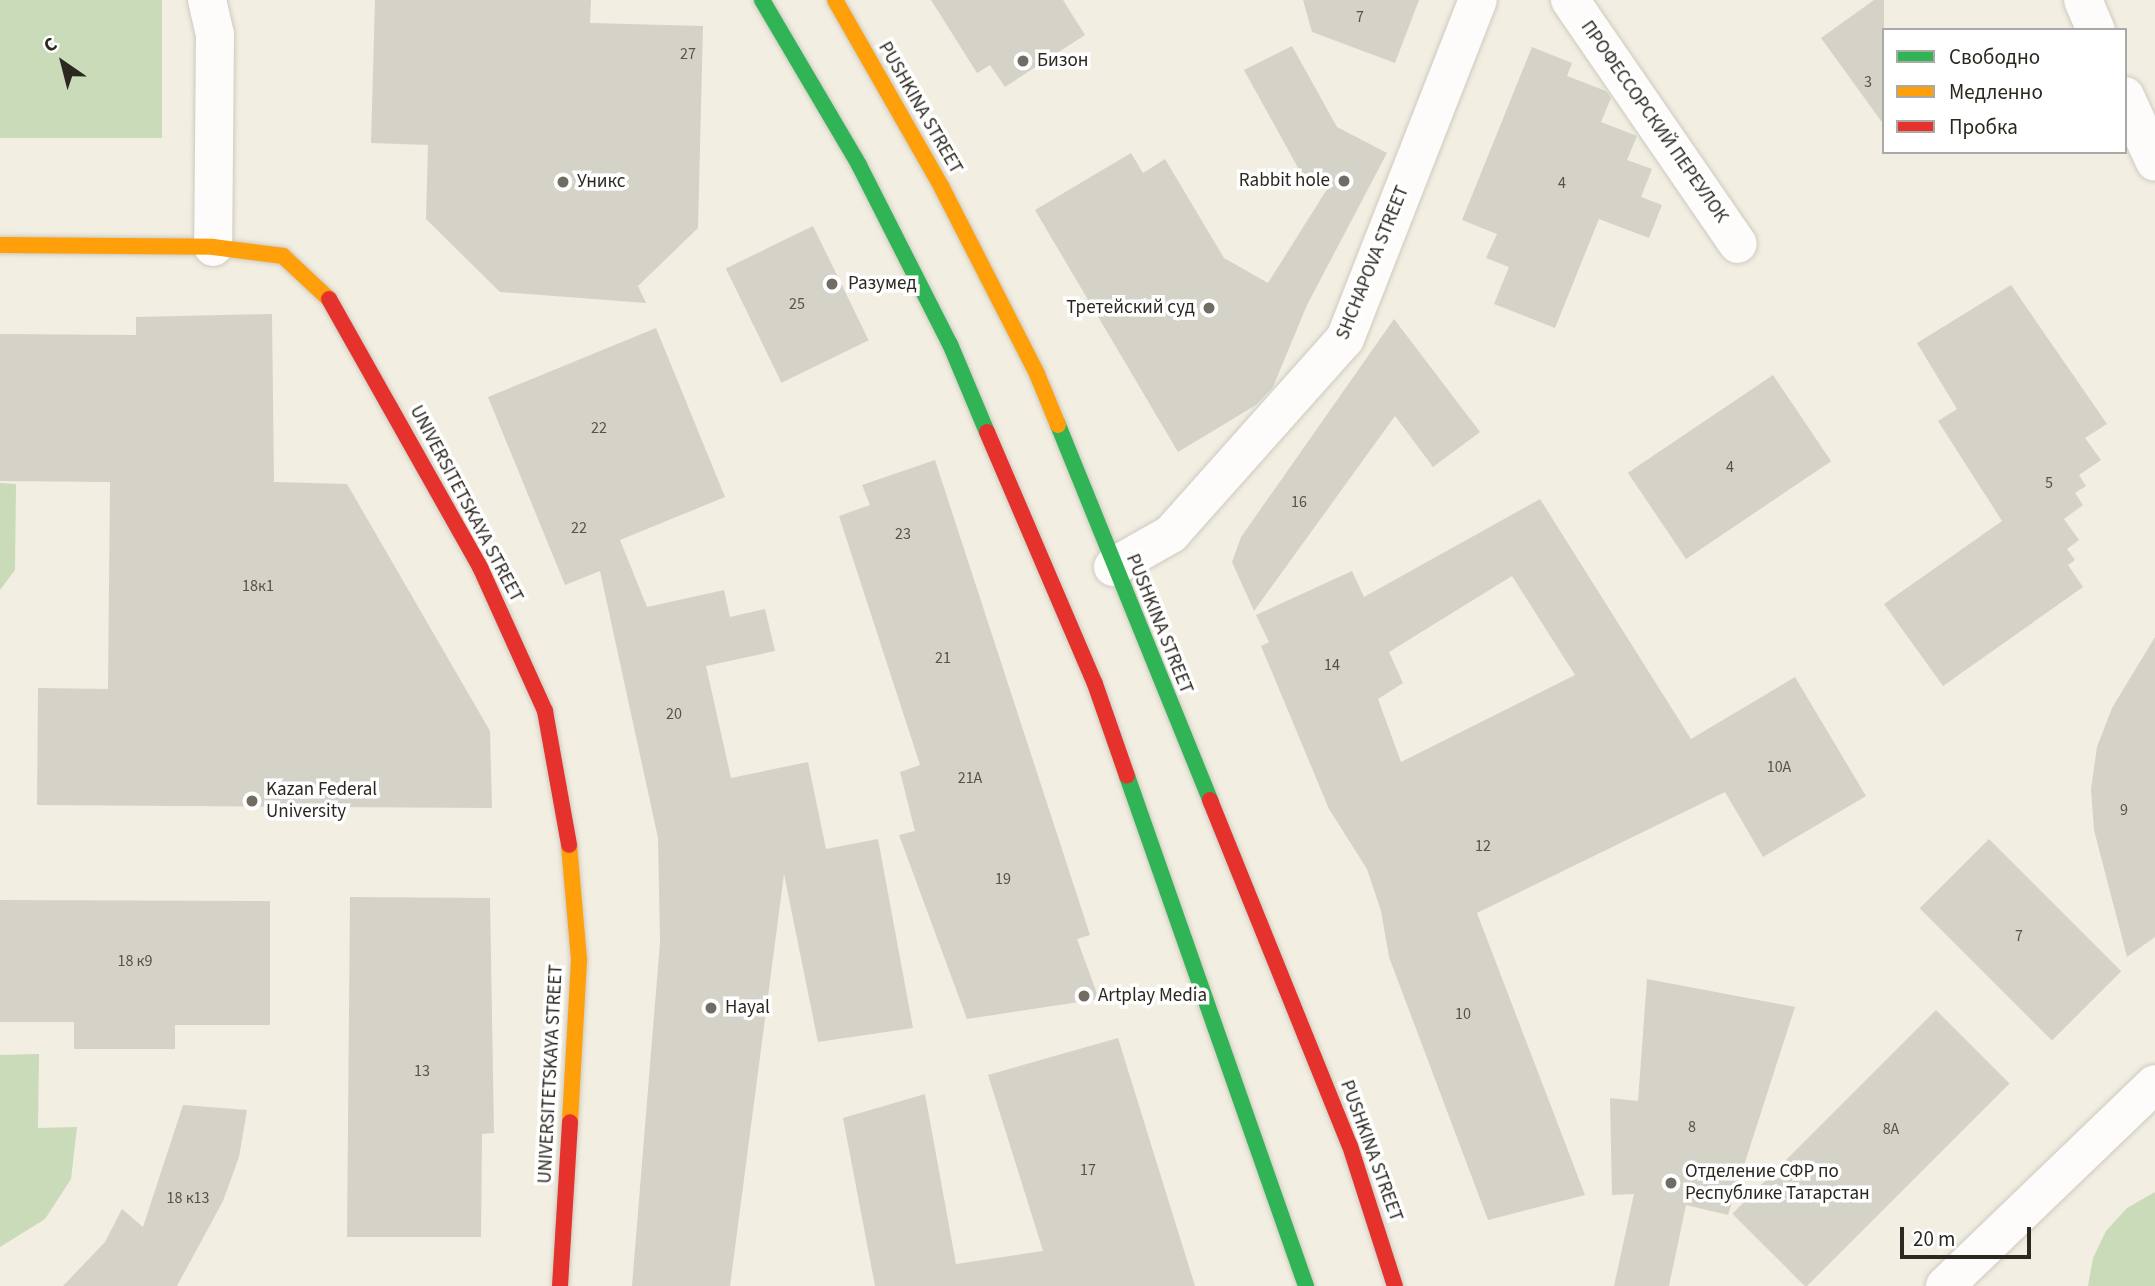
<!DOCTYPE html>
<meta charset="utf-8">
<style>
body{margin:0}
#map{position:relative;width:2155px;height:1286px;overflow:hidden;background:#f2eee1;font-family:"Source Sans 3",sans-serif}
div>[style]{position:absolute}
.green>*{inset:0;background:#c9dbb8;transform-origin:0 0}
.building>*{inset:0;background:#d5d2c8;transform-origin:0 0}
.roads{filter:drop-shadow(0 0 2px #cdcac0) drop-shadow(0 0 2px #cdcac0)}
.street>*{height:38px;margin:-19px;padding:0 19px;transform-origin:19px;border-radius:19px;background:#fdfcfa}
.fast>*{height:16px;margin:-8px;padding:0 8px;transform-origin:8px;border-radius:8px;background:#30b455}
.slow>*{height:16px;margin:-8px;padding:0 8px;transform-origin:8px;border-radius:8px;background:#ff9f0a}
.jam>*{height:16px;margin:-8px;padding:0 8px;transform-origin:8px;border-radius:8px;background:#e5322d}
.dots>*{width:19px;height:19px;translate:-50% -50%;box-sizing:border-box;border:4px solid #fff;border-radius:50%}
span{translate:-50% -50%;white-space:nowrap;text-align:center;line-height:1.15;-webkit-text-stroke:7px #fff;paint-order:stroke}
.number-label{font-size:16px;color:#56524a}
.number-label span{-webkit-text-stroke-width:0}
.poi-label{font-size:19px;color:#2b2820}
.left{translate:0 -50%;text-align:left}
.right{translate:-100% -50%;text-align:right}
.street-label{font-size:19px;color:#2b2820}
.legend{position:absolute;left:1882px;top:28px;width:245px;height:126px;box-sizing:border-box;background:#fff;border:2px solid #aaa9a6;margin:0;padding:9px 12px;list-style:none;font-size:21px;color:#2b2820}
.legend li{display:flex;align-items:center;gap:14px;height:35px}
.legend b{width:35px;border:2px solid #aaa9a6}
.north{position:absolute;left:28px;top:28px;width:70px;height:70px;-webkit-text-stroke:5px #fff;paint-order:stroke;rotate:325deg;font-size:19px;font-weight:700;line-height:28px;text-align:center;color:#2b2820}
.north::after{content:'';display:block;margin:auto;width:24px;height:32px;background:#2b2820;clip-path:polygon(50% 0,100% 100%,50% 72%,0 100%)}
.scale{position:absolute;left:1900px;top:1227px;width:131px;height:32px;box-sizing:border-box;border:4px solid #2b2820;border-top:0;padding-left:9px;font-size:21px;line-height:24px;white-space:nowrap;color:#2b2820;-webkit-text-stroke:5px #fff;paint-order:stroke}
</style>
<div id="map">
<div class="green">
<i style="left:0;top:0;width:162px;height:138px"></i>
<i style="clip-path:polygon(0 483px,16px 484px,15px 570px,0 590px)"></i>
<i style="clip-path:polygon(39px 1054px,38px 1128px,77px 1127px,71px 1179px,45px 1219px,0 1247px,0 1055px)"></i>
<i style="clip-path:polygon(2155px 1192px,2155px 1286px,2088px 1286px,2093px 1258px,2106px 1231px,2127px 1208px)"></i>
</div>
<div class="building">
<i style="clip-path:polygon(375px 0,591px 0,590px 23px,703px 26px,698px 228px,638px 286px,646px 303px,500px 292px,426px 219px,428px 145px,371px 143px)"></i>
<i style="clip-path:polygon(931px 0,1063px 0,1085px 35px,1005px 87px,990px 65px,977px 73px)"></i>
<i style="clip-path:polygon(1303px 0,1419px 0,1395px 63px,1312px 32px)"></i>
<i style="clip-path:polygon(1874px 0,1884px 0,1884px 125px,1821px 38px)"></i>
<i style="clip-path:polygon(1292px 46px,1337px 127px,1387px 153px,1307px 305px,1273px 387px,1256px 405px,1178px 452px,1035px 210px,1131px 153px,1143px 173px,1165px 159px,1224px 258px,1268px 283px,1329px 186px,1302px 175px,1244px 70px)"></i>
<i style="clip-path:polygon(1532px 47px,1572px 63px,1567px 76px,1606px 91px,1611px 98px,1601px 122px,1637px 136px,1627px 160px,1652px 169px,1641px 197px,1662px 205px,1649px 238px,1599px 219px,1555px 328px,1494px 304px,1509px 267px,1486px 258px,1497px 234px,1462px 220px)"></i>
<i style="left:813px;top:226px;width:127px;height:97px;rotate:64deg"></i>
<i style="clip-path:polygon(2011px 285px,2107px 424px,2085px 438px,2101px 460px,2079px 475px,2086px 486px,2075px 493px,2083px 505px,2064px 519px,2079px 540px,2067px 549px,2075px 560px,2068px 565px,2083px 587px,1943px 686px,1884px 604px,2002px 521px,1938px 421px,1957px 409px,1917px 343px)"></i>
<i style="clip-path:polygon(272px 314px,274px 482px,347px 484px,490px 731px,492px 808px,37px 805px,38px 688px,108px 689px,110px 482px,0 481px,0 334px,136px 335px,136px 317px)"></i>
<i style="clip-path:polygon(1394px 319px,1480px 432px,1433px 467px,1395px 416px,1254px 611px,1232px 562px,1241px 537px)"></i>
<i style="clip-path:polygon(656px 328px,725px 497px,620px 540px,647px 607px,724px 590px,730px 617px,765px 609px,775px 651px,706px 666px,731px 778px,808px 762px,826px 849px,878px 839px,913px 1028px,818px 1042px,784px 874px,730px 1286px,632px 1286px,660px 942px,658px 838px,600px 571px,565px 585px,488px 397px)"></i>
<i style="left:1773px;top:375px;width:104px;height:175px;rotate:56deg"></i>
<i style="clip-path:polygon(935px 460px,1090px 935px,1077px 939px,1099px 999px,967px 1019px,899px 835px,915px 831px,900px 772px,920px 765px,839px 516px,870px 505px,862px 485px)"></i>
<i style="clip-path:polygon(evenodd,1540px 499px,1691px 739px,1795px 677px,1866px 796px,1763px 857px,1725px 792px,1477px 913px,1585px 1195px,1488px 1220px,1389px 957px,1381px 911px,1367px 869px,1329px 809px,1261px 646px,1269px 642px,1256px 615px,1352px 571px,1364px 597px,1540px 499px,1512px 576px,1575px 675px,1401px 762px,1378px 699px,1403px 683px,1389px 652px,1512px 576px)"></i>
<i style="clip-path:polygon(2155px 637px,2155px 937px,2127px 957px,2094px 830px,2091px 789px,2097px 747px,2112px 708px)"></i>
<i style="left:1989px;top:839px;width:187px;height:98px;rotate:45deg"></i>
<i style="clip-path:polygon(350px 897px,490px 898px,494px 1133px,482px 1134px,481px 1237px,347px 1237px)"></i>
<i style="clip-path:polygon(0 900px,270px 901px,270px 1025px,175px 1025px,175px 1049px,74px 1049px,74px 1022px,0 1022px)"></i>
<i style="clip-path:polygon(1647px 979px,1795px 1007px,1728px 1215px,1686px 1205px,1669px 1286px,1614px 1286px,1634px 1194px,1612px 1195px,1610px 1098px,1638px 1101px)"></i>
<i style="left:1936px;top:1010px;width:104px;height:288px;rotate:45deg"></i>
<i style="clip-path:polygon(1118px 1038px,1195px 1286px,875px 1286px,843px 1118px,925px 1094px,956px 1264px,1043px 1251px,988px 1075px)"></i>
<i style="clip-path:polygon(183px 1105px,247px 1110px,239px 1157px,223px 1201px,177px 1286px,63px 1286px,105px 1242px,122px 1209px,143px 1227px)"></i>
</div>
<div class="roads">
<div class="street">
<i style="left:207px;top:0;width:35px;rotate:77deg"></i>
<i style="left:215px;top:34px;width:213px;rotate:90.5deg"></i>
<i style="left:1570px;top:0;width:296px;rotate:55.5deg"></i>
<i style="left:2083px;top:0;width:33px;rotate:67deg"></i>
<i style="left:2125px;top:96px;width:72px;rotate:65.6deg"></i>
<i style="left:1113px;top:567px;width:67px;rotate:-29.6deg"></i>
<i style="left:1171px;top:534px;width:261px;rotate:-48.3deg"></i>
<i style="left:1345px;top:339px;width:364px;rotate:-68.6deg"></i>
<i style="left:1945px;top:1286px;width:291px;rotate:-43.9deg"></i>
</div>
<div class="fast">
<i style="left:762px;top:0;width:191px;rotate:59.5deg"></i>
<i style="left:859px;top:165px;width:201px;rotate:63.1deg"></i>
<i style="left:950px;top:344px;width:95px;rotate:67.2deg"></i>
<i style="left:1058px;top:425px;width:405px;rotate:67.9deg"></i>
<i style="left:1127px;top:776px;width:541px;rotate:70.66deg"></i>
</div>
<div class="slow">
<i style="left:835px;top:0;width:214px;rotate:60.3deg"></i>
<i style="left:941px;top:186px;width:211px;rotate:62.9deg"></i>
<i style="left:1037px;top:374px;width:55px;rotate:67.6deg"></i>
<i style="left:0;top:245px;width:213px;rotate:0.5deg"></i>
<i style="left:213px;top:247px;width:71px;rotate:7.3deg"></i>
<i style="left:283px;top:256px;width:63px;rotate:43.1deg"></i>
<i style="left:569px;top:845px;width:115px;rotate:85deg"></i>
<i style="left:579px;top:960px;width:162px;rotate:93.2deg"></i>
</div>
<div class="jam">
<i style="left:329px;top:299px;width:308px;rotate:60.6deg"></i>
<i style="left:480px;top:567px;width:158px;rotate:65.7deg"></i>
<i style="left:545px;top:711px;width:136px;rotate:79.8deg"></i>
<i style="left:987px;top:432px;width:274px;rotate:66.8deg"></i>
<i style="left:1095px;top:684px;width:97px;rotate:70.8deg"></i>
<i style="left:1210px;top:800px;width:373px;rotate:68deg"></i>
<i style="left:1350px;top:1146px;width:147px;rotate:72.2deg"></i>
<i style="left:560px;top:1286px;width:164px;rotate:-86.5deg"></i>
</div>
</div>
<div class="dots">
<i style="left:1023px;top:61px;background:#716d64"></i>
<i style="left:1344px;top:181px;background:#716d64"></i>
<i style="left:563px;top:182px;background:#716d64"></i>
<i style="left:832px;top:284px;background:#716d64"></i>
<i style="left:1209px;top:308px;background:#716d64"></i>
<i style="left:252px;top:801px;background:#716d64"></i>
<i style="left:1084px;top:996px;background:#716d64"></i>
<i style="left:711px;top:1008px;background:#716d64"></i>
<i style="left:1671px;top:1183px;background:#716d64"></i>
</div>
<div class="number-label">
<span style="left:1360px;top:17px">7</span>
<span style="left:688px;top:54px">27</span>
<span style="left:1868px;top:82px">3</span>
<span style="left:1562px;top:183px">4</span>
<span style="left:797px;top:304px">25</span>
<span style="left:599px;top:428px">22</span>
<span style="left:1730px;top:467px">4</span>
<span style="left:2049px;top:483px">5</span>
<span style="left:1299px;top:502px">16</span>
<span style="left:579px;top:528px">22</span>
<span style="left:903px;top:534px">23</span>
<span style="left:258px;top:586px">18к1</span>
<span style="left:943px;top:658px">21</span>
<span style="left:1332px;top:665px">14</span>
<span style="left:674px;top:714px">20</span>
<span style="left:1779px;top:767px">10А</span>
<span style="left:970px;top:778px">21А</span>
<span style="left:2124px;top:810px">9</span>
<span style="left:1483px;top:846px">12</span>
<span style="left:1003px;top:879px">19</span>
<span style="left:2019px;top:936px">7</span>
<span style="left:135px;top:961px">18 к9</span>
<span style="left:1463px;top:1014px">10</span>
<span style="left:422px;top:1071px">13</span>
<span style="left:1692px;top:1127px">8</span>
<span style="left:1891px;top:1129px">8А</span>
<span style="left:1088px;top:1170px">17</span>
<span style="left:188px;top:1198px">18 к13</span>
</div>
<div class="poi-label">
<span class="left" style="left:1037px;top:61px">Бизон</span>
<span class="right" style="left:1330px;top:181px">Rabbit hole</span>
<span class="left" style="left:577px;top:182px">Уникс</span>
<span class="left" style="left:848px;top:284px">Разумед</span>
<span class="right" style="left:1195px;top:308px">Третейский суд</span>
<span class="left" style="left:266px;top:801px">Kazan Federal<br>University</span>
<span class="left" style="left:1098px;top:996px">Artplay Media</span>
<span class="left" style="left:725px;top:1008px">Hayal</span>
<span class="left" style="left:1685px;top:1183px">Отделение СФР по<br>Республике Татарстан</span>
</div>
<div class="street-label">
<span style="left:920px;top:108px;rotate:60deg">PUSHKINA STREET</span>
<span style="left:1654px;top:122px;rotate:55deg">ПРОФЕССОРСКИЙ ПЕРЕУЛОК</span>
<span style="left:1373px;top:263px;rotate:-68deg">SHCHAPOVA STREET</span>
<span style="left:466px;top:504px;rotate:62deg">UNIVERSITETSKAYA STREET</span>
<span style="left:1159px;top:624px;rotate:68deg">PUSHKINA STREET</span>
<span style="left:551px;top:1074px;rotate:-87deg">UNIVERSITETSKAYA STREET</span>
<span style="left:1371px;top:1151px;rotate:70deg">PUSHKINA STREET</span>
</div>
<ul class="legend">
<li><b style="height:9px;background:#30b455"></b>Свободно</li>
<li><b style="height:9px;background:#ff9f0a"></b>Медленно</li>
<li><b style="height:9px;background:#e5322d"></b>Пробка</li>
</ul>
<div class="north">С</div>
<div class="scale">20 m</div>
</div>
